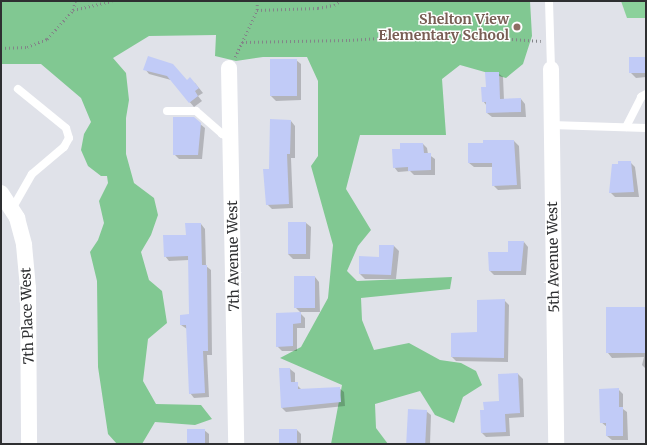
<!DOCTYPE html>
<style>
body{margin:0}
#map{position:relative;width:647px;height:445px;overflow:hidden;background:#e0e2e9;font-family:Merriweather,serif}
div>[style]{position:absolute}
.green>*{inset:0;background:#8bd19b}
.forest>*{inset:0;background:#81c892}
.shadow>*{inset:0;background:#0003}
.building>*{inset:0;background:#c1cbf7;transform-origin:0 0}
.path>*{height:2.5px;margin-top:-1.25px;transform-origin:0;background:repeating-linear-gradient(90deg,#838488 0 1px,transparent 0 4px)}
.service>*{height:8px;margin:-4px;padding:0 4px;transform-origin:4px;border-radius:4px;background:#fff}
.minor>*{height:16px;margin:-8px;padding:0 8px;transform-origin:8px;border-radius:8px;background:#fff}
.dots>*{width:11px;height:11px;translate:-50% -50%;box-sizing:border-box;border:2px solid #fff;border-radius:50%}
span{translate:-50% -50%;white-space:nowrap;text-align:center;line-height:1.15;-webkit-text-stroke:3px #fff;paint-order:stroke}
.education-label{font-size:14px;color:#785e54;font-weight:700}
.right{translate:-100% -50%;text-align:right}
.street-label{font-size:14px;color:#2e2f31}
.frame{position:absolute;inset:0;border:2px solid #2e2f31;pointer-events:none}
</style>
<div id="map">
<div class="green">
<i style="clip-path:polygon(621px 1px,646px 1px,646px 18px,627px 18px)"></i>
</div>
<div class="forest">
<i style="clip-path:polygon(1px 1px,530px 1px,532px 36px,523px 64px,506px 78px,460px 65px,442px 79px,446px 135px,360px 135px,346px 189px,371px 230px,358px 246px,347px 271px,357px 281px,452px 277px,450px 289px,361px 298px,362px 320px,374px 350px,409px 343px,440px 360px,461px 363px,476px 371px,482px 385px,463px 397px,454px 423px,435px 415px,420px 391px,375px 404px,376px 428px,388px 444px,331px 444px,342px 385px,280px 358px,301px 347px,328px 298px,333px 245px,311px 166px,318px 156px,318px 81px,307px 57px,263px 57px,236px 61px,215px 56px,216px 35px,149px 36px,113px 58px,126px 73px,129px 100px,126px 118px,126px 154px,134px 183px,154px 198px,158px 215px,151px 235px,141px 252px,149px 280px,162px 291px,167px 323px,148px 339px,143px 381px,156px 404px,201px 405px,212px 419px,195px 425px,155px 422px,142px 444px,117px 444px,108px 434px,98px 367px,97px 281px,90px 252px,98px 240px,104px 223px,99px 201px,108px 183px,107px 176px,101px 176px,88px 166px,81px 150px,84px 134px,91px 122px,81px 98px,41px 64px,1px 64px)"></i>
</div>
<div class="shadow">
<i style="clip-path:polygon(646px 58px,646px 77px,636px 78px,631px 73px)"></i>
<i style="clip-path:polygon(296px 60px,301px 64px,301px 100px,276px 101px,271px 96px)"></i>
<i style="clip-path:polygon(145px 69px,195px 83px,203px 93px,198px 96px,202px 101px,194px 107px,171px 80px,149px 74px)"></i>
<i style="clip-path:polygon(498px 73px,503px 77px,504px 100px,521px 99px,525px 104px,526px 117px,492px 117px,487px 113px,487px 106px,483px 101px,487px 88px)"></i>
<i style="clip-path:polygon(291px 121px,295px 126px,295px 158px,291px 158px,293px 208px,272px 209px,267px 204px,270px 170px)"></i>
<i style="clip-path:polygon(200px 124px,205px 128px,202px 159px,179px 159px,174px 154px)"></i>
<i style="clip-path:polygon(514px 141px,519px 146px,521px 189px,498px 190px,493px 185px,493px 167px,474px 167px,469px 163px)"></i>
<i style="clip-path:polygon(423px 144px,427px 148px,428px 154px,435px 159px,435px 175px,414px 175px,410px 171px,398px 172px,394px 167px,401px 149px)"></i>
<i style="clip-path:polygon(630px 162px,635px 167px,639px 197px,615px 197px,610px 192px)"></i>
<i style="clip-path:polygon(289px 223px,306px 223px,311px 227px,310px 259px,293px 259px,288px 254px)"></i>
<i style="clip-path:polygon(201px 224px,205px 229px,206px 266px,211px 270px,212px 355px,207px 355px,209px 397px,194px 398px,190px 393px,187px 329px,181px 325px,190px 315px,189px 260px,169px 261px,165px 256px)"></i>
<i style="clip-path:polygon(524px 242px,528px 247px,526px 275px,494px 275px,490px 271px)"></i>
<i style="clip-path:polygon(380px 246px,394px 246px,399px 251px,396px 279px,365px 279px,360px 274px,360px 257px,380px 258px)"></i>
<i style="clip-path:polygon(315px 277px,319px 282px,320px 312px,300px 312px,296px 308px)"></i>
<i style="clip-path:polygon(504px 300px,509px 305px,508px 362px,456px 361px,452px 357px,452px 334px,478px 333px)"></i>
<i style="clip-path:polygon(646px 308px,646px 369px,642px 365px,644px 357px,612px 358px,608px 353px)"></i>
<i style="clip-path:polygon(300px 313px,305px 318px,305px 328px,297px 328px,297px 351px,282px 351px,277px 346px)"></i>
<i style="clip-path:polygon(290px 369px,295px 373px,295px 383px,302px 390px,339px 388px,344px 392px,345px 406px,286px 412px,282px 408px)"></i>
<i style="clip-path:polygon(518px 374px,523px 379px,524px 417px,509px 418px,510px 436px,486px 437px,482px 433px,485px 411px,500px 402px,499px 375px)"></i>
<i style="clip-path:polygon(618px 389px,623px 394px,623px 409px,627px 412px,628px 440px,612px 440px,607px 436px,607px 427px,601px 422px)"></i>
<i style="clip-path:polygon(426px 411px,431px 415px,430px 444px,410px 444px)"></i>
<i style="clip-path:polygon(188px 430px,204px 430px,209px 434px,209px 444px,189px 444px)"></i>
<i style="clip-path:polygon(297px 430px,301px 434px,301px 444px,280px 444px)"></i>
</div>
<div class="building">
<i style="clip-path:polygon(148px 56px,173px 64px,187px 80px,190px 77px,199px 88px,195px 91px,198px 96px,189px 103px,167px 76px,143px 70px)"></i>
<i style="left:629px;top:57px;width:17px;height:16px"></i>
<i style="left:270px;top:59px;width:27px;height:37px"></i>
<i style="clip-path:polygon(485px 72px,499px 72px,500px 99px,521px 98px,521px 112px,486px 113px,486px 102px,482px 102px,481px 87px,486px 87px)"></i>
<i style="clip-path:polygon(173px 117px,194px 117px,201px 123px,198px 155px,173px 155px)"></i>
<i style="clip-path:polygon(270px 119px,291px 120px,290px 154px,287px 154px,289px 204px,266px 205px,263px 169px,269px 169px)"></i>
<i style="clip-path:polygon(483px 140px,514px 140px,517px 185px,492px 186px,492px 163px,468px 163px,468px 143px,483px 143px)"></i>
<i style="clip-path:polygon(400px 143px,423px 143px,424px 153px,431px 153px,431px 170px,408px 171px,408px 167px,393px 168px,392px 149px,400px 149px)"></i>
<i style="clip-path:polygon(618px 161px,631px 161px,634px 192px,609px 193px,612px 164px,618px 164px)"></i>
<i style="left:288px;top:222px;width:18px;height:32px"></i>
<i style="clip-path:polygon(185px 223px,201px 223px,202px 265px,207px 265px,208px 351px,203px 351px,205px 393px,189px 394px,186px 325px,180px 325px,180px 315px,189px 314px,188px 256px,164px 257px,163px 235px,186px 235px)"></i>
<i style="clip-path:polygon(508px 241px,524px 241px,521px 271px,489px 271px,488px 252px,508px 252px)"></i>
<i style="clip-path:polygon(379px 245px,394px 245px,391px 275px,359px 274px,359px 256px,379px 257px)"></i>
<i style="left:294px;top:276px;width:21px;height:32px"></i>
<i style="clip-path:polygon(505px 299px,504px 358px,451px 357px,451px 333px,477px 332px,477px 300px)"></i>
<i style="left:646px;top:307px;width:46px;height:40px;rotate:90deg"></i>
<i style="clip-path:polygon(301px 312px,301px 323px,293px 324px,293px 346px,276px 347px,276px 313px)"></i>
<i style="clip-path:polygon(279px 368px,290px 368px,291px 382px,298px 382px,298px 389px,340px 387px,341px 402px,281px 408px)"></i>
<i style="clip-path:polygon(518px 373px,520px 413px,505px 414px,506px 432px,481px 433px,480px 410px,484px 410px,483px 402px,499px 401px,498px 374px)"></i>
<i style="clip-path:polygon(619px 388px,619px 407px,623px 407px,623px 436px,606px 436px,606px 423px,600px 423px,599px 389px)"></i>
<i style="left:408px;top:409px;width:19px;height:34px;rotate:3deg"></i>
<i style="left:187px;top:429px;width:18px;height:14px"></i>
<i style="left:279px;top:429px;width:18px;height:15px"></i>
</div>
<div class="path">
<i style="left:73px;top:10px;width:9px;rotate:-77deg"></i>
<i style="left:257px;top:10px;width:61px;rotate:-1.9deg"></i>
<i style="left:318px;top:8px;width:16px;rotate:-11deg"></i>
<i style="left:334px;top:5px;width:7px;rotate:-34deg"></i>
<i style="left:242px;top:42px;width:107px;rotate:-1.1deg"></i>
<i style="left:349px;top:40px;width:91px;rotate:-3.8deg"></i>
<i style="left:440px;top:34px;width:101px;rotate:4deg"></i>
<i style="left:1px;top:48px;width:26px;rotate:-2deg"></i>
<i style="left:27px;top:47px;width:22px;rotate:-22deg"></i>
<i style="left:47px;top:39px;width:39px;rotate:-48deg"></i>
<i style="left:73px;top:10px;width:40px;rotate:-13deg"></i>
<i style="left:235px;top:57px;width:52px;rotate:-64.9deg"></i>
<i style="left:257px;top:10px;width:9px;rotate:-90deg"></i>
</div>
<div class="service">
<i style="left:549px;top:1px;width:68px;rotate:88.3deg"></i>
<i style="left:167px;top:111px;width:29px"></i>
<i style="left:196px;top:111px;width:35px;rotate:41deg"></i>
<i style="left:222px;top:134px;width:11px;rotate:22deg"></i>
<i style="left:551px;top:125px;width:95px;rotate:1.8deg"></i>
<i style="left:626px;top:127px;width:34px;rotate:-63deg"></i>
<i style="left:641px;top:97px;width:6px;rotate:-31deg"></i>
<i style="left:12px;top:209px;width:40px;rotate:-60.3deg"></i>
<i style="left:32px;top:174px;width:42px;rotate:-40.2deg"></i>
<i style="left:64px;top:147px;width:10px;rotate:-61deg"></i>
<i style="left:69px;top:138px;width:10px;rotate:-107deg"></i>
<i style="left:66px;top:128px;width:62px;rotate:-140.9deg"></i>
</div>
<div class="minor">
<i style="left:229px;top:68px;width:376px;rotate:88.9deg"></i>
<i style="left:551px;top:69px;width:375px;rotate:89.2deg"></i>
<i style="left:1px;top:193px;width:30px;rotate:57deg"></i>
<i style="left:17px;top:218px;width:28px;rotate:75deg"></i>
<i style="left:24px;top:245px;width:43px;rotate:84.7deg"></i>
<i style="left:28px;top:288px;width:156px;rotate:89.6deg"></i>
</div>
<div class="dots">
<i style="left:517px;top:27px;background:#8d6e63"></i>
</div>
<div class="education-label">
<span class="right" style="left:509px;top:27px">Shelton View<br>Elementary School</span>
</div>
<div class="street-label">
<span style="left:233px;top:256px;rotate:-91deg">7th Avenue West</span>
<span style="left:553px;top:257px;rotate:-91deg">5th Avenue West</span>
<span style="left:27px;top:316px;rotate:-92deg">7th Place West</span>
</div>
<div class="frame"></div>
</div>
